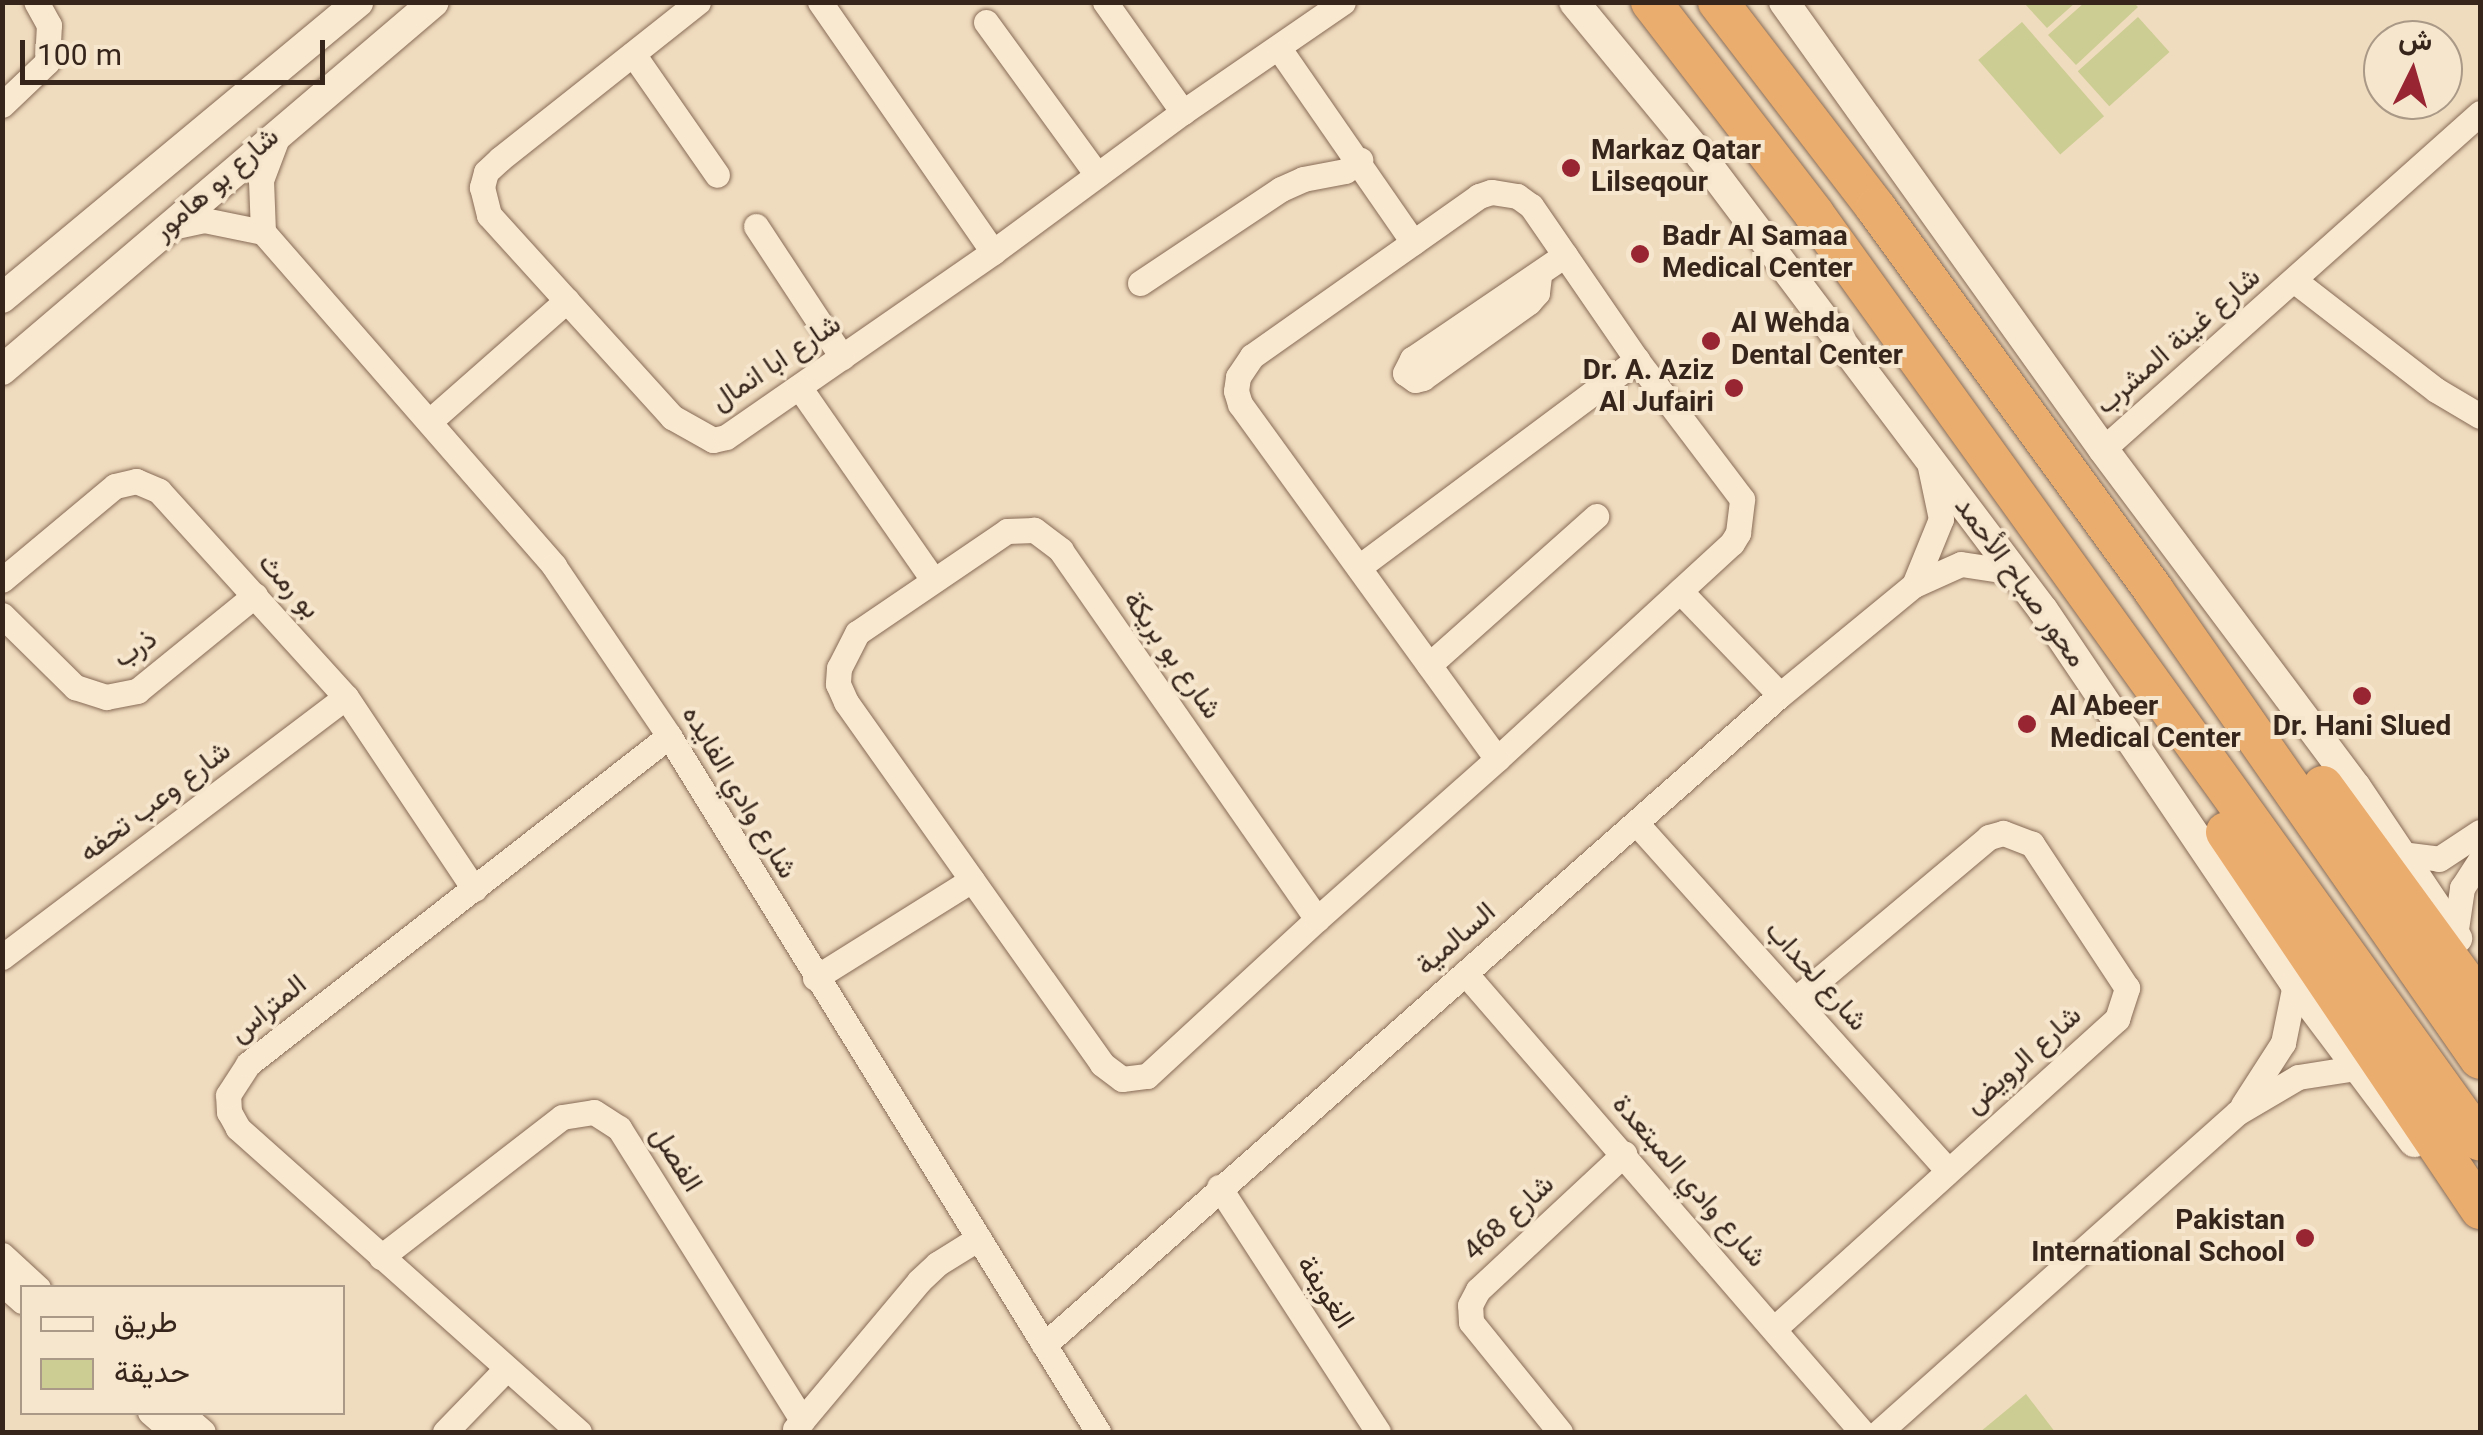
<!DOCTYPE html>
<meta charset="utf-8">
<style>
body{margin:0}
#map{position:relative;width:2483px;height:1435px;overflow:hidden;background:#efdbbe;font-family:Georgia,Vazirmatn,serif}
div>[style]{position:absolute}
.green>*{inset:0;background:#cccd92;transform-origin:0 0}
.roads{filter:drop-shadow(0 0 2px #876b56) drop-shadow(0 0 2px #876b56)}
.minor>*{height:25px;margin:-12.5px;padding:0 12.5px;transform-origin:12.5px;border-radius:12.5px;background:#fae9d1}
.tertiary>*{height:30px;margin:-15px;padding:0 15px;transform-origin:15px;border-radius:15px;background:#fae9d1}
.trunk>*{height:40px;margin:-20px;padding:0 20px;transform-origin:20px;border-radius:20px;background:#ebad6e}
.dots>*{width:28px;height:28px;translate:-50% -50%;box-sizing:border-box;border:5px solid #f6e6cd;border-radius:50%}
span{translate:-50% -50%;white-space:nowrap;text-align:center;line-height:1.15;-webkit-text-stroke:8px #f6e6cd;paint-order:stroke}
.poi-label{font-size:28px;color:#36251b;font-weight:700}
.left{translate:0 -50%;text-align:left}
.right{translate:-100% -50%;text-align:right}
.street-label{font-size:28px;color:#36251b}
.frame{position:absolute;inset:0;border:5px solid #36251b;pointer-events:none}
.legend{position:absolute;left:20px;top:1285px;width:325px;height:130px;box-sizing:border-box;background:#f6e6cd;border:2px solid #a99986;margin:0;padding:12px 18px;list-style:none;font-size:30px;color:#36251b}
.legend li{display:flex;align-items:center;gap:20px;height:50px}
.legend b{width:50px;border:2px solid #a99986}
.north{position:absolute;left:2363px;top:20px;width:100px;height:100px;box-sizing:border-box;background:#f6e6cd;border:2px solid #a99986;border-radius:50%;rotate:5deg;font-size:28px;font-weight:700;line-height:40px;text-align:center;color:#36251b}
.north::after{content:'';display:block;margin:auto;width:35px;height:45px;background:#982532;clip-path:polygon(50% 0,100% 100%,50% 72%,0 100%)}
.scale{position:absolute;left:20px;top:40px;width:305px;height:45px;box-sizing:border-box;border:5px solid #36251b;border-top:0;padding-left:12px;font-size:30px;line-height:35px;white-space:nowrap;color:#36251b;-webkit-text-stroke:8px #f6e6cd;paint-order:stroke}
</style>
<div id="map">
<div class="green">
<i style="clip-path:polygon(2024px 3px,2075px 3px,2047px 28px)"></i>
<i style="clip-path:polygon(2084px 3px,2134px 3px,2138px 7px,2076px 65px,2048px 35px)"></i>
<i style="left:2138px;top:17px;width:47px;height:81px;rotate:48deg"></i>
<i style="left:2022px;top:22px;width:125px;height:58px;rotate:49deg"></i>
<i style="clip-path:polygon(2026px 1394px,2055px 1432px,1980px 1432px)"></i>
</div>
<div class="roads">
<div class="minor">
<i style="left:698px;top:2px;width:253px;rotate:141.6deg"></i>
<i style="left:500px;top:159px;width:19px;rotate:137deg"></i>
<i style="left:486px;top:172px;width:16px;rotate:105deg"></i>
<i style="left:482px;top:187px;width:29px;rotate:76deg"></i>
<i style="left:489px;top:215px;width:273px;rotate:47.8deg"></i>
<i style="left:672px;top:417px;width:47px;rotate:29.3deg"></i>
<i style="left:713px;top:440px;width:13px;rotate:-13deg"></i>
<i style="left:726px;top:437px;width:325px;rotate:-34.7deg"></i>
<i style="left:993px;top:252px;width:236px;rotate:-36.4deg"></i>
<i style="left:1183px;top:112px;width:194px;rotate:-34.5deg"></i>
<i style="left:820px;top:2px;width:304px;rotate:55.3deg"></i>
<i style="left:1105px;top:2px;width:135px;rotate:54.7deg"></i>
<i style="left:986px;top:22px;width:189px;rotate:54deg"></i>
<i style="left:1280px;top:50px;width:234px;rotate:55.3deg"></i>
<i style="left:633px;top:54px;width:147px;rotate:55.2deg"></i>
<i style="left:2px;top:105px;width:62px;rotate:-43.7deg"></i>
<i style="left:47px;top:62px;width:37px;rotate:-87deg"></i>
<i style="left:49px;top:25px;width:26px;rotate:-119deg"></i>
<i style="left:756px;top:226px;width:157px;rotate:56.7deg"></i>
<i style="left:167px;top:228px;width:38px;rotate:-12deg"></i>
<i style="left:204px;top:220px;width:60px;rotate:11.5deg"></i>
<i style="left:263px;top:232px;width:443px;rotate:48.9deg"></i>
<i style="left:554px;top:566px;width:205px;rotate:55.9deg"></i>
<i style="left:669px;top:736px;width:818px;rotate:58.35deg"></i>
<i style="left:263px;top:232px;width:52px;rotate:-92.2deg"></i>
<i style="left:261px;top:180px;width:48px;rotate:-69.3deg"></i>
<i style="left:1539px;top:276px;width:17px;rotate:97deg"></i>
<i style="left:1537px;top:293px;width:12px;rotate:132deg"></i>
<i style="left:1529px;top:302px;width:130px;rotate:144.4deg"></i>
<i style="left:1423px;top:378px;width:8px;rotate:166deg"></i>
<i style="left:1415px;top:380px;width:12px;rotate:-145deg"></i>
<i style="left:1405px;top:373px;width:16px;rotate:-63deg"></i>
<i style="left:1412px;top:359px;width:185px;rotate:-34.2deg"></i>
<i style="left:2295px;top:281px;width:178px;rotate:37.7deg"></i>
<i style="left:2436px;top:390px;width:51px;rotate:30.6deg"></i>
<i style="left:1140px;top:283px;width:169px;rotate:-33.7deg"></i>
<i style="left:1281px;top:189px;width:24px;rotate:-24deg"></i>
<i style="left:1303px;top:179px;width:43px;rotate:-10.8deg"></i>
<i style="left:1345px;top:171px;width:19px;rotate:-36deg"></i>
<i style="left:799px;top:387px;width:235px;rotate:55.2deg"></i>
<i style="left:431px;top:420px;width:181px;rotate:-41.4deg"></i>
<i style="left:2103px;top:449px;width:505px;rotate:-41.71deg"></i>
<i style="left:1359px;top:567px;width:347px;rotate:-36.7deg"></i>
<i style="left:2px;top:580px;width:147px;rotate:-39.8deg"></i>
<i style="left:115px;top:486px;width:22px;rotate:-13deg"></i>
<i style="left:136px;top:481px;width:25px;rotate:23deg"></i>
<i style="left:159px;top:491px;width:278px;rotate:47.8deg"></i>
<i style="left:346px;top:697px;width:231px;rotate:56.3deg"></i>
<i style="left:1914px;top:585px;width:71px;rotate:-67.8deg"></i>
<i style="left:1941px;top:519px;width:53px;rotate:-101.9deg"></i>
<i style="left:1680px;top:591px;width:144px;rotate:46.1deg"></i>
<i style="left:2px;top:615px;width:103px;rotate:44.6deg"></i>
<i style="left:75px;top:687px;width:33px;rotate:18deg"></i>
<i style="left:106px;top:697px;width:32px;rotate:-11deg"></i>
<i style="left:137px;top:691px;width:152px;rotate:-39.1deg"></i>
<i style="left:1429px;top:665px;width:224px;rotate:-41.7deg"></i>
<i style="left:1637px;top:824px;width:465px;rotate:48.1deg"></i>
<i style="left:2401px;top:854px;width:38px;rotate:7deg"></i>
<i style="left:2439px;top:859px;width:49px;rotate:-33.4deg"></i>
<i style="left:1317px;top:919px;width:449px;rotate:-124.8deg"></i>
<i style="left:1061px;top:550px;width:34px;rotate:-143deg"></i>
<i style="left:1034px;top:530px;width:27px;rotate:178deg"></i>
<i style="left:1007px;top:531px;width:181px;rotate:145.8deg"></i>
<i style="left:857px;top:633px;width:39px;rotate:117deg"></i>
<i style="left:839px;top:668px;width:16px;rotate:94deg"></i>
<i style="left:838px;top:684px;width:20px;rotate:66deg"></i>
<i style="left:846px;top:702px;width:443px;rotate:54.7deg"></i>
<i style="left:1102px;top:1064px;width:25px;rotate:37deg"></i>
<i style="left:1122px;top:1079px;width:25px;rotate:-7deg"></i>
<i style="left:1147px;top:1076px;width:231px;rotate:-42.7deg"></i>
<i style="left:1317px;top:919px;width:241px;rotate:-41.6deg"></i>
<i style="left:1497px;top:759px;width:319px;rotate:-42.6deg"></i>
<i style="left:1732px;top:543px;width:12px;rotate:-59deg"></i>
<i style="left:1738px;top:533px;width:34px;rotate:-83deg"></i>
<i style="left:1742px;top:499px;width:174px;rotate:-127.1deg"></i>
<i style="left:1637px;top:360px;width:187px;rotate:-124.5deg"></i>
<i style="left:1531px;top:206px;width:17px;rotate:-144deg"></i>
<i style="left:1517px;top:196px;width:26px;rotate:-171deg"></i>
<i style="left:1491px;top:192px;width:13px;rotate:162deg"></i>
<i style="left:1479px;top:196px;width:278px;rotate:144.8deg"></i>
<i style="left:1252px;top:356px;width:25px;rotate:124deg"></i>
<i style="left:1238px;top:377px;width:14px;rotate:98deg"></i>
<i style="left:1236px;top:391px;width:14px;rotate:73deg"></i>
<i style="left:1240px;top:404px;width:438px;rotate:54.1deg"></i>
<i style="left:2455px;top:936px;width:49px;rotate:-81.7deg"></i>
<i style="left:2462px;top:888px;width:33px;rotate:-57deg"></i>
<i style="left:2px;top:957px;width:431px;rotate:-37.1deg"></i>
<i style="left:1465px;top:973px;width:607px;rotate:49.14deg"></i>
<i style="left:815px;top:978px;width:185px;rotate:-32deg"></i>
<i style="left:2243px;top:1105px;width:74px;rotate:-57.2deg"></i>
<i style="left:2283px;top:1043px;width:60px;rotate:-78.5deg"></i>
<i style="left:1219px;top:1187px;width:292px;rotate:57deg"></i>
<i style="left:2px;top:1255px;width:49px;rotate:42.5deg"></i>
<i style="left:381px;top:1257px;width:229px;rotate:-37.7deg"></i>
<i style="left:562px;top:1117px;width:32px;rotate:-9deg"></i>
<i style="left:594px;top:1112px;width:30px;rotate:33deg"></i>
<i style="left:619px;top:1128px;width:345px;rotate:57.9deg"></i>
<i style="left:2px;top:1283px;width:27px;rotate:42deg"></i>
<i style="left:1776px;top:1327px;width:460px;rotate:-42.1deg"></i>
<i style="left:2117px;top:1019px;width:33px;rotate:-72deg"></i>
<i style="left:2127px;top:988px;width:173px;rotate:-123.4deg"></i>
<i style="left:2032px;top:844px;width:31px;rotate:-159deg"></i>
<i style="left:2003px;top:833px;width:15px;rotate:164deg"></i>
<i style="left:1989px;top:837px;width:253px;rotate:140deg"></i>
<i style="left:1044px;top:1345px;width:982px;rotate:-41.45deg"></i>
<i style="left:1780px;top:695px;width:173px;rotate:-39.4deg"></i>
<i style="left:1914px;top:585px;width:51px;rotate:-24.1deg"></i>
<i style="left:1961px;top:564px;width:53px;rotate:8.7deg"></i>
<i style="left:150px;top:1412px;width:30px;rotate:41deg"></i>
<i style="left:180px;top:1412px;width:30px;rotate:41deg"></i>
<i style="left:795px;top:1429px;width:193px;rotate:-50deg"></i>
<i style="left:919px;top:1281px;width:25px;rotate:-43deg"></i>
<i style="left:937px;top:1264px;width:49px;rotate:-31.8deg"></i>
<i style="left:445px;top:1432px;width:88px;rotate:-45.9deg"></i>
<i style="left:579px;top:1432px;width:457px;rotate:-138.3deg"></i>
<i style="left:238px;top:1128px;width:18px;rotate:-119deg"></i>
<i style="left:229px;top:1112px;width:17px;rotate:-93deg"></i>
<i style="left:228px;top:1095px;width:37px;rotate:-57deg"></i>
<i style="left:248px;top:1064px;width:534px;rotate:-37.92deg"></i>
<i style="left:1560px;top:1432px;width:141px;rotate:-129deg"></i>
<i style="left:1471px;top:1322px;width:17px;rotate:-93deg"></i>
<i style="left:1470px;top:1305px;width:17px;rotate:-62deg"></i>
<i style="left:1478px;top:1290px;width:200px;rotate:-43deg"></i>
<i style="left:1879px;top:1432px;width:480px;rotate:-41.7deg"></i>
<i style="left:2237px;top:1113px;width:71px;rotate:-30.5deg"></i>
<i style="left:2298px;top:1077px;width:59px;rotate:-8.8deg"></i>
</div>
<div class="tertiary">
<i style="left:1574px;top:2px;width:200px;rotate:50.5deg"></i>
<i style="left:1701px;top:156px;width:568px;rotate:53.01deg"></i>
<i style="left:2043px;top:610px;width:451px;rotate:56deg"></i>
<i style="left:2295px;top:984px;width:198px;rotate:53deg"></i>
<i style="left:1784px;top:2px;width:549px;rotate:54.49deg"></i>
<i style="left:2103px;top:449px;width:422px;rotate:53.2deg"></i>
<i style="left:2356px;top:787px;width:182px;rotate:56.2deg"></i>
<i style="left:2px;top:298px;width:463px;rotate:-39.7deg"></i>
<i style="left:2px;top:370px;width:567px;rotate:-40.43deg"></i>
</div>
<div class="trunk">
<i style="left:1651px;top:2px;width:267px;rotate:52.4deg"></i>
<i style="left:1814px;top:214px;width:1141px;rotate:54.3deg"></i>
<i style="left:1718px;top:2px;width:260px;rotate:52.5deg"></i>
<i style="left:1876px;top:208px;width:473px;rotate:54deg"></i>
<i style="left:2154px;top:591px;width:570px;rotate:55.14deg"></i>
<i style="left:2323px;top:786px;width:266px;rotate:53.9deg"></i>
<i style="left:2226px;top:832px;width:455px;rotate:56deg"></i>
</div>
</div>
<div class="dots">
<i style="left:1571px;top:168px;background:#982532"></i>
<i style="left:1640px;top:254px;background:#982532"></i>
<i style="left:1711px;top:341px;background:#982532"></i>
<i style="left:1734px;top:388px;background:#982532"></i>
<i style="left:2362px;top:696px;background:#982532"></i>
<i style="left:2027px;top:724px;background:#982532"></i>
<i style="left:2305px;top:1238px;background:#982532"></i>
</div>
<div class="poi-label">
<span class="left" style="left:1591px;top:168px">Markaz Qatar<br>Lilseqour</span>
<span class="left" style="left:1662px;top:254px">Badr Al Samaa<br>Medical Center</span>
<span class="left" style="left:1731px;top:341px">Al Wehda<br>Dental Center</span>
<span class="right" style="left:1714px;top:388px">Dr. A. Aziz<br>Al Jufairi</span>
<span class="left" style="left:2050px;top:724px">Al Abeer<br>Medical Center</span>
<span style="left:2362px;top:728px">Dr. Hani Slued</span>
<span class="right" style="left:2285px;top:1238px">Pakistan<br>International School</span>
</div>
<div class="street-label">
<span style="left:217px;top:185px;rotate:-41deg">شارع بو هامور</span>
<span style="left:2179px;top:342px;rotate:-41deg">شارع غينة المشرب</span>
<span style="left:777px;top:364px;rotate:-34deg">شارع ابا انمال</span>
<span style="left:2019px;top:583px;rotate:54deg">محور صباح الأحمد</span>
<span style="left:288px;top:587px;rotate:48deg">بو رمث</span>
<span style="left:136px;top:650px;rotate:-34deg">ذرب</span>
<span style="left:1171px;top:656px;rotate:55deg">شارع بو بريكة</span>
<span style="left:738px;top:793px;rotate:59deg">شارع وادي الفايده</span>
<span style="left:156px;top:803px;rotate:-37deg">شارع وعب تحفه</span>
<span style="left:1457px;top:940px;rotate:-41deg">السالمية</span>
<span style="left:1815px;top:977px;rotate:48deg">شارع لحداب</span>
<span style="left:269px;top:1010px;rotate:-39deg">المتراس</span>
<span style="left:2024px;top:1061px;rotate:-42deg">شارع الرويض</span>
<span style="left:675px;top:1160px;rotate:58deg">الفصل</span>
<span style="left:1688px;top:1182px;rotate:49deg">شارع وادي المبتعدة</span>
<span style="left:1510px;top:1219px;rotate:-43deg">شارع 468</span>
<span style="left:1324px;top:1293px;rotate:57deg">الغويفة</span>
</div>
<div class="frame"></div>
<ul class="legend">
<li><b style="height:12px;background:#fae9d1"></b>طريق</li>
<li><b style="height:28px;background:#cccd92"></b>حديقة</li>
</ul>
<div class="north">ش</div>
<div class="scale">100 m</div>
</div>
